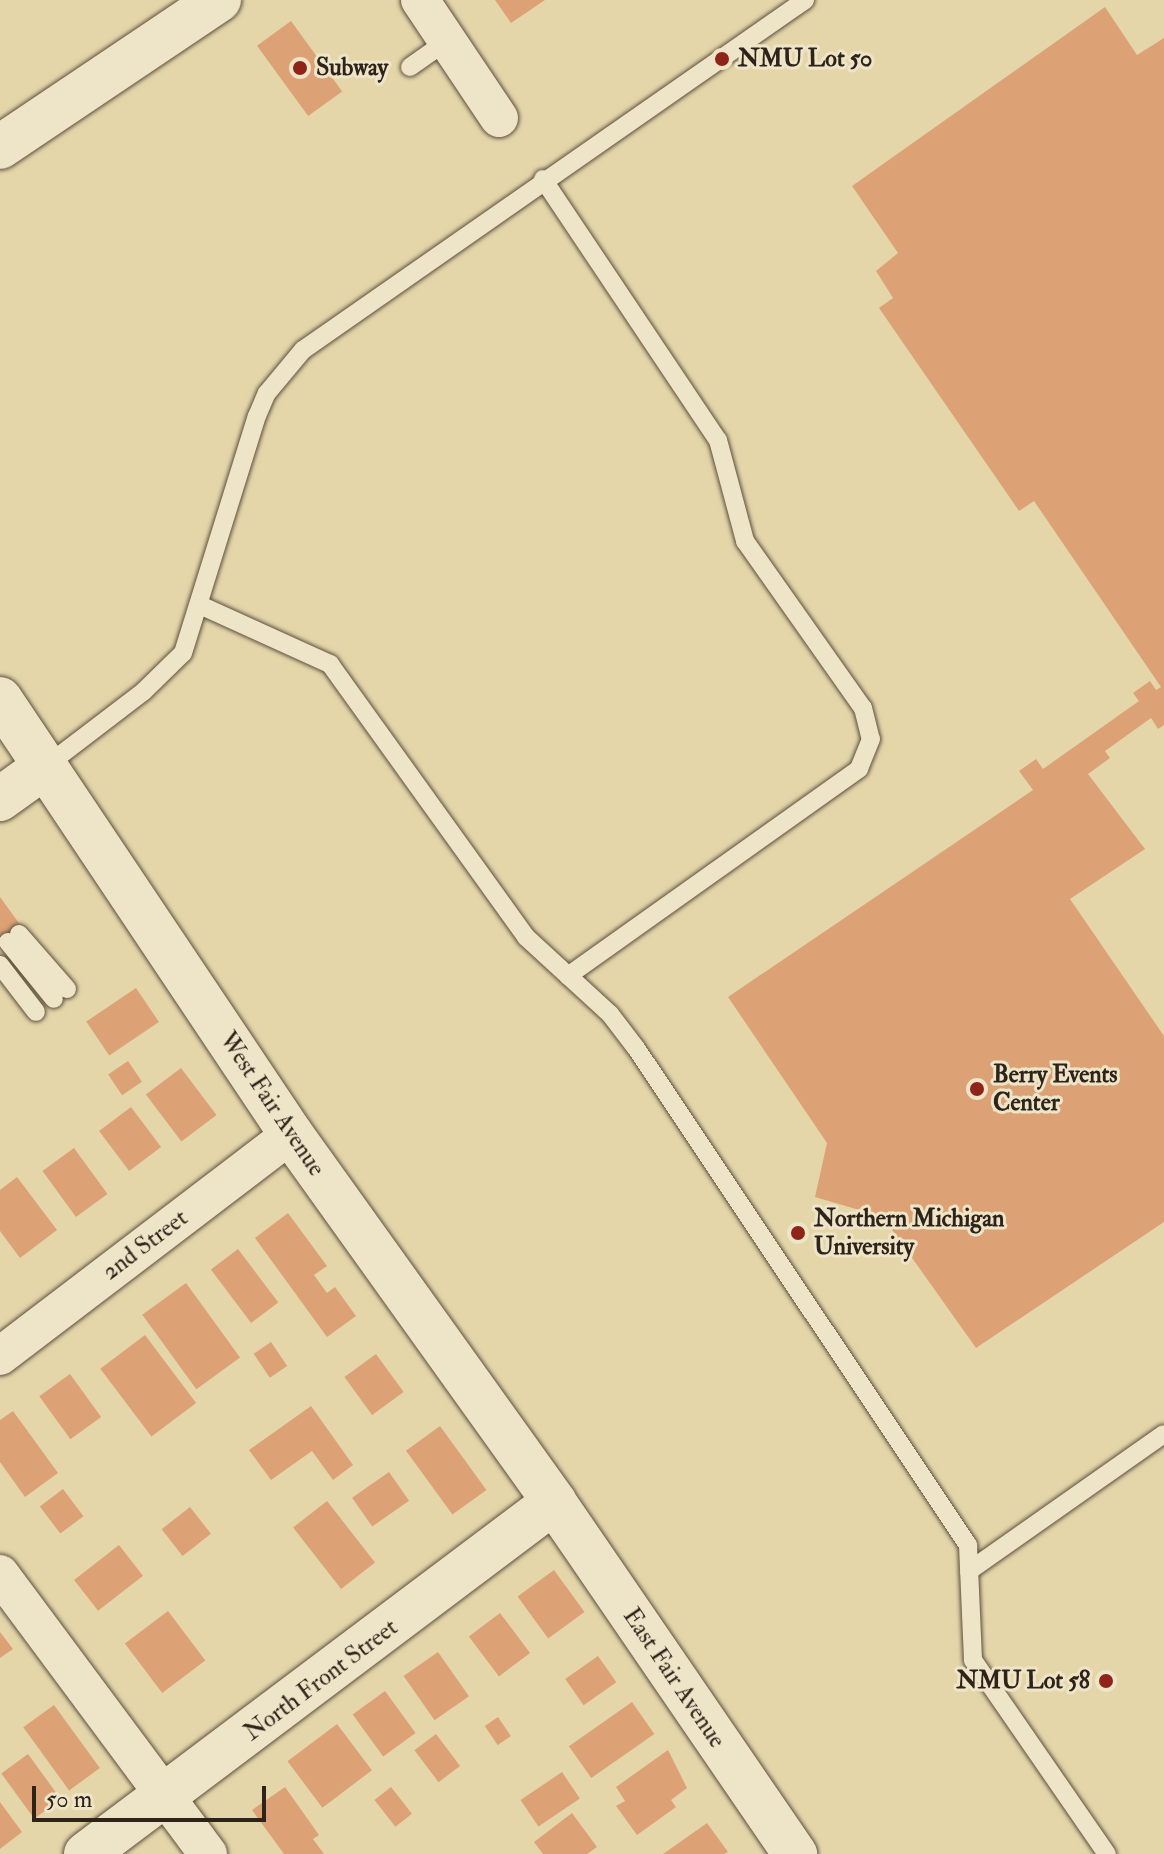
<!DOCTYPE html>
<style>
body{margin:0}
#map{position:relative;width:1164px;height:1854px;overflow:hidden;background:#e5d6aa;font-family:"IM FELL Double Pica",serif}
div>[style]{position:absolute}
.building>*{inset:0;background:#dda176;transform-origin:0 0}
.roads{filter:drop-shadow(0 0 2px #5c503d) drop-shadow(0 0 2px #5c503d)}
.service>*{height:18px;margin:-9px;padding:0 9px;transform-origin:9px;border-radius:9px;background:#eee4c8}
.minor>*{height:38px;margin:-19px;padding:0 19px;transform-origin:19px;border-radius:19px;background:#eee4c8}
.tertiary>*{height:44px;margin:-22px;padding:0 22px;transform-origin:22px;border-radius:22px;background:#eee4c8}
.secondary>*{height:44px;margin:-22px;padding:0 22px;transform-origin:22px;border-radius:22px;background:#eee4c8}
.dots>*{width:22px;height:22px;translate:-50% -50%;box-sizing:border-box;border:4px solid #eee4c8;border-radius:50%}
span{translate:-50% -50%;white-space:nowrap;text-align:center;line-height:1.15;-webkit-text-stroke:6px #eee4c8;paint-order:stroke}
.poi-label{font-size:24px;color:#2e2319;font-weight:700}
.left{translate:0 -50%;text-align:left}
.right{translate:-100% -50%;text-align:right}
.street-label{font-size:24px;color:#2e2319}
.scale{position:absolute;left:32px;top:1786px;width:234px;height:36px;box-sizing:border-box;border:4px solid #2e2319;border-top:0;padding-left:10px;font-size:24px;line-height:28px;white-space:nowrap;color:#2e2319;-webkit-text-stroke:6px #eee4c8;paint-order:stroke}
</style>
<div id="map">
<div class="building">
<i style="clip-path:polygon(495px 0,545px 0,511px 23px)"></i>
<i style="clip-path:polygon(1105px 7px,1137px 55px,1164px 38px,1164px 725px,1158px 729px,1151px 718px,1105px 751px,1110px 758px,1088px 774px,1145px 849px,1070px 899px,1164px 1036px,1164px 1222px,976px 1348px,883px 1217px,815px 1197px,827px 1143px,728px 997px,1033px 790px,1019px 771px,1036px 759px,1043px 769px,1139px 701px,1133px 693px,1150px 681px,1156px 690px,1161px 687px,1034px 501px,1019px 511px,879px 308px,893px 298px,876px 271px,898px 253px,852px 186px)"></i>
<i style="left:291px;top:21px;width:87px;height:42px;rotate:54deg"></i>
<i style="clip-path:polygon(0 897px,24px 930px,0 947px)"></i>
<i style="left:136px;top:988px;width:41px;height:60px;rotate:56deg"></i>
<i style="left:128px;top:1061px;width:25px;height:24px;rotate:56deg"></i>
<i style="left:181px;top:1068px;width:59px;height:44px;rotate:53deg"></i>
<i style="left:131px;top:1107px;width:50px;height:40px;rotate:53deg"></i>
<i style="left:74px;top:1148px;width:57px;height:39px;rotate:54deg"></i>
<i style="clip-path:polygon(17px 1177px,57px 1230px,20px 1258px,0 1231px,0 1190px)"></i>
<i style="clip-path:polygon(288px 1213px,327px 1266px,314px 1275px,327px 1293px,335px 1287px,356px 1316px,327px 1337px,255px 1238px)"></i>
<i style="left:238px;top:1249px;width:67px;height:34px;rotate:53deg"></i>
<i style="left:186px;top:1283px;width:92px;height:54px;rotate:54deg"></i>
<i style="left:145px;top:1335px;width:85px;height:56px;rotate:53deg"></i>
<i style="left:271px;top:1342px;width:29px;height:21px;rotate:56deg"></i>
<i style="left:376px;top:1354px;width:47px;height:39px;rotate:54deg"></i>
<i style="left:70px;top:1374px;width:53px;height:38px;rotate:54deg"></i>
<i style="clip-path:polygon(311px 1406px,353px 1465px,333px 1480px,312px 1451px,271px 1480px,249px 1450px)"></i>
<i style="clip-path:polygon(13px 1411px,58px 1473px,25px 1497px,0 1462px,0 1420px)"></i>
<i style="left:440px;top:1426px;width:79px;height:42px;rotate:54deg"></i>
<i style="left:389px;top:1472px;width:35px;height:45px;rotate:55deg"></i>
<i style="left:63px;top:1489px;width:34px;height:29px;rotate:53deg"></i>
<i style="left:327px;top:1501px;width:78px;height:43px;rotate:52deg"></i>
<i style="left:190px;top:1507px;width:34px;height:36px;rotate:52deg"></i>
<i style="left:119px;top:1545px;width:39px;height:57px;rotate:52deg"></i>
<i style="left:554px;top:1570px;width:52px;height:45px;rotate:54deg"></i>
<i style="left:168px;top:1611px;width:62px;height:54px;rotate:53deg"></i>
<i style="left:500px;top:1613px;width:50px;height:39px;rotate:53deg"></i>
<i style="clip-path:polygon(0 1632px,13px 1649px,0 1658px)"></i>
<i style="left:438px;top:1652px;width:54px;height:42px;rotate:55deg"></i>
<i style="left:598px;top:1656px;width:32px;height:40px;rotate:55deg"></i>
<i style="left:385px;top:1691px;width:52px;height:40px;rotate:54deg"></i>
<i style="left:632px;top:1702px;width:39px;height:77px;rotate:55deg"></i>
<i style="left:54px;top:1705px;width:78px;height:38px;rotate:54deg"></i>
<i style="left:498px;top:1717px;width:23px;height:16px;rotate:56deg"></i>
<i style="left:337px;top:1724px;width:58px;height:62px;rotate:53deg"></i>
<i style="left:436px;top:1734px;width:40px;height:27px;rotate:53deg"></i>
<i style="clip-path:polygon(668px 1750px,687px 1788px,671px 1800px,676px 1807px,637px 1835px,616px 1806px,625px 1801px,616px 1787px)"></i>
<i style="left:28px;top:1754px;width:56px;height:33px;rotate:54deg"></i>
<i style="left:562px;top:1772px;width:32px;height:50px;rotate:56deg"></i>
<i style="clip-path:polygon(285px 1787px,319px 1835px,313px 1839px,324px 1854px,284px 1854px,252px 1810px)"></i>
<i style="left:391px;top:1787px;width:34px;height:21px;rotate:52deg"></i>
<i style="clip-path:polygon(0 1802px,22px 1832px,0 1849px)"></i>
<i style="clip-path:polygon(572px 1813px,597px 1847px,587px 1854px,543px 1854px,534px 1842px)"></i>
<i style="clip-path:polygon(707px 1823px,728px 1852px,724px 1854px,663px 1854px)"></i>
</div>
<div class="roads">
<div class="service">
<i style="left:410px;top:67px;width:45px;rotate:-35.1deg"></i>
<i style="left:543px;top:179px;width:314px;rotate:56.2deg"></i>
<i style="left:718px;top:440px;width:105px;rotate:75deg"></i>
<i style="left:745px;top:541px;width:204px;rotate:54.8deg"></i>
<i style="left:863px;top:708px;width:32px;rotate:76deg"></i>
<i style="left:871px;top:739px;width:32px;rotate:112deg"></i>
<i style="left:859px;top:769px;width:357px;rotate:144.6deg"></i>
<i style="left:202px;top:606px;width:141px;rotate:24.4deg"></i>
<i style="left:330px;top:664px;width:336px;rotate:54.3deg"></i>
<i style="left:526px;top:937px;width:114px;rotate:42.5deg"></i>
<i style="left:610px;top:1014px;width:43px;rotate:52.6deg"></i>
<i style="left:636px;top:1048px;width:598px;rotate:56.26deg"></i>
<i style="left:968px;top:1545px;width:115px;rotate:87.5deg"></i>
<i style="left:973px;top:1660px;width:236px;rotate:55.4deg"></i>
<i style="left:46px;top:766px;width:123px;rotate:-37.4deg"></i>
<i style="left:144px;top:691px;width:54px;rotate:-44.3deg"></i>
<i style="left:183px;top:653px;width:248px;rotate:-72.7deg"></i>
<i style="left:257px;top:416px;width:25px;rotate:-67deg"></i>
<i style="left:267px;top:393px;width:56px;rotate:-50.1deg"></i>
<i style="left:303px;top:350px;width:612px;rotate:-34.88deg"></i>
<i style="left:19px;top:934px;width:73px;rotate:48.9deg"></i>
<i style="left:8px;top:942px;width:73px;rotate:51.1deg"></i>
<i style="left:0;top:965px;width:59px;rotate:52.5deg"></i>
<i style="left:969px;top:1571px;width:238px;rotate:-35.1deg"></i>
</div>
<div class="minor">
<i style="left:420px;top:0;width:142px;rotate:56.2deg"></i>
<i style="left:0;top:1356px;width:366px;rotate:-37.3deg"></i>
<i style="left:0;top:1574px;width:349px;rotate:53.4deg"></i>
</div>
<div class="tertiary">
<i style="left:0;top:699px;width:523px;rotate:56.22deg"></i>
<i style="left:291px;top:1134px;width:452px;rotate:54.4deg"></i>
<i style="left:554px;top:1502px;width:427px;rotate:55.6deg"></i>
<i style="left:0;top:799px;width:57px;rotate:-35.7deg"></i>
<i style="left:86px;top:1854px;width:586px;rotate:-36.95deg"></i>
</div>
<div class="secondary">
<i style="left:0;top:147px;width:264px;rotate:-33.9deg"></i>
</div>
</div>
<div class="dots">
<i style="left:722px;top:59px;background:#8f2418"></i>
<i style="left:300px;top:68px;background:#8f2418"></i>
<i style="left:977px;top:1089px;background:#8f2418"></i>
<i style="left:798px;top:1233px;background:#8f2418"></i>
<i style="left:1106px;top:1681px;background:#8f2418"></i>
</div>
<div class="poi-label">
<span class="left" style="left:738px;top:59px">NMU Lot 50</span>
<span class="left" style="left:316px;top:68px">Subway</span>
<span class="left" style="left:993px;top:1089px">Berry Events<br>Center</span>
<span class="left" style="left:814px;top:1233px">Northern Michigan<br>University</span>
<span class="right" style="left:1090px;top:1681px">NMU Lot 58</span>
</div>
<div class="street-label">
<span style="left:272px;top:1104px;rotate:56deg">West Fair Avenue</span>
<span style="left:145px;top:1245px;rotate:-37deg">2nd Street</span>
<span style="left:674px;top:1678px;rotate:56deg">East Fair Avenue</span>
<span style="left:321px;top:1680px;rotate:-37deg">North Front Street</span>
</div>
<div class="scale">50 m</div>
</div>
